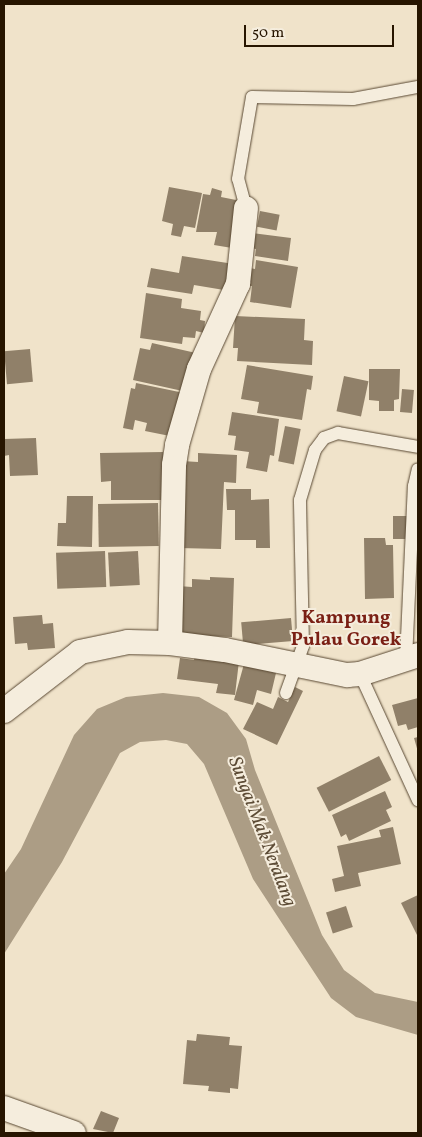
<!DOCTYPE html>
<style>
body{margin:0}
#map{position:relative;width:422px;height:1137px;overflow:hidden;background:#f0e3ca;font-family:Vollkorn,serif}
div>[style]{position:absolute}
.water>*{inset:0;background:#ac9d85}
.building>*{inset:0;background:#908069;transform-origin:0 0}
.roads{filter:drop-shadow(0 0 1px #594832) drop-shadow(0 0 1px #594832)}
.service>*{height:12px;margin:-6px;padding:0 6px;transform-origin:6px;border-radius:6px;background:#f5eddd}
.minor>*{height:24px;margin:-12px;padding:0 12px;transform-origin:12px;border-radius:12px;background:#f5eddd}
span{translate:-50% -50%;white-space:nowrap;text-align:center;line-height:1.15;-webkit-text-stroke:4px #f5eddd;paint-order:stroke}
.neighbourhood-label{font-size:19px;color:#7a1f14;font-weight:700}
.water-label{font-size:19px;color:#5c4b35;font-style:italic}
.frame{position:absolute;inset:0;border:5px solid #271500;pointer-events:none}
.scale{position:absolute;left:244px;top:25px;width:150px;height:22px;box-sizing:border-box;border:2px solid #271500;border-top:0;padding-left:6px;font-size:15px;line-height:18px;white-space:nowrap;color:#271500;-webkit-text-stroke:4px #f5eddd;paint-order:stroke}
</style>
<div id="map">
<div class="water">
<i style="clip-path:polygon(163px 693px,199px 697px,227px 713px,246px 739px,255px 770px,322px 935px,344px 970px,375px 993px,418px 1002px,418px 1035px,356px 1017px,331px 998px,253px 879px,204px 764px,187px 744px,166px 740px,140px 742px,120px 753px,62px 862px,4px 954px,4px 874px,21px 849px,74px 735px,97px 709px,126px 697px)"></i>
</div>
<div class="building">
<i style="clip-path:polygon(169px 187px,202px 193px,195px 228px,184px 226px,181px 237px,171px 235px,173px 224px,162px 221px)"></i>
<i style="clip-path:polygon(212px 188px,222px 191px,221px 197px,241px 201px,232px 248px,214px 245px,217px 232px,196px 232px,203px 194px,210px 195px)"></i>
<i style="left:260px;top:211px;width:20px;height:16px;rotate:11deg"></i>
<i style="clip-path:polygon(252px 233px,291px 238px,288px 261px,255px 256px,256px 249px,250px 248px)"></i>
<i style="clip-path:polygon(182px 256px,234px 264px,230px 291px,194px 285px,192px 294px,147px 287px,151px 268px,179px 273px)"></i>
<i style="clip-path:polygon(256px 260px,298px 267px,291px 308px,250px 302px,252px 286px,247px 286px,250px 268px,255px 269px)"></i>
<i style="clip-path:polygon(146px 293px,182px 299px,181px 308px,201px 311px,200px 320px,205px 321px,204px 333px,196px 331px,195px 338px,183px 337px,182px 344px,140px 338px)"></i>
<i style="clip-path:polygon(235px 316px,305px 319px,304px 340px,313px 341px,312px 365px,237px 361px,238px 348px,233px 348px)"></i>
<i style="clip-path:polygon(152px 343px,196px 353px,187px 392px,133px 380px,140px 348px,150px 350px)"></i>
<i style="left:30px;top:349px;width:33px;height:26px;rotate:85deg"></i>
<i style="clip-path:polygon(247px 365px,313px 376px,311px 390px,307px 389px,302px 420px,257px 413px,259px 402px,241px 399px)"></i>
<i style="clip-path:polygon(369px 369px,400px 369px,399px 399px,394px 400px,394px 411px,379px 411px,379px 401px,369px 400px)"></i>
<i style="left:344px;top:376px;width:25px;height:36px;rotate:12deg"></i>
<i style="clip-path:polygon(136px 383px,184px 393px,175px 437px,145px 431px,147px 423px,135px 420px,133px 430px,123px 428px,131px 388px,135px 389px)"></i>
<i style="left:402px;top:389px;width:12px;height:23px;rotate:5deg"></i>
<i style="clip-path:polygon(232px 412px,279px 419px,274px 456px,270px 455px,267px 472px,246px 468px,249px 452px,234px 450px,236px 436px,228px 435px)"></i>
<i style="left:285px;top:426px;width:16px;height:36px;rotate:11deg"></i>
<i style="clip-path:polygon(36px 438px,38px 475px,10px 476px,9px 455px,4px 456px,4px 439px)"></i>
<i style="clip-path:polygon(163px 452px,163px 500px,111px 500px,111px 481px,101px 482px,100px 453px)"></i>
<i style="clip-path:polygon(198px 453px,237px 455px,236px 483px,224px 482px,221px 549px,179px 548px,182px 461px,198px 462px)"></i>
<i style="clip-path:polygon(226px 489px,251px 489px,251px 500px,269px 499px,270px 548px,256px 548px,256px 540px,235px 540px,235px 510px,227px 510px)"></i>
<i style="clip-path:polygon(67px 496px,93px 496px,92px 547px,57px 546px,58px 523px,66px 523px)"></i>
<i style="left:158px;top:503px;width:43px;height:60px;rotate:89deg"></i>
<i style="left:393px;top:516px;width:14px;height:23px"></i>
<i style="clip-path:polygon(364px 538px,385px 538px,386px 545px,393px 545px,394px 598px,365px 599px)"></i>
<i style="left:105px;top:551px;width:36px;height:49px;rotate:88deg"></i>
<i style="left:138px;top:551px;width:34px;height:30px;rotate:87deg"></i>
<i style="clip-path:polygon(210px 577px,234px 578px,232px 637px,176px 635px,178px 586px,192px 587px,192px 579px,210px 580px)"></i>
<i style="clip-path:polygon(42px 615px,43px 624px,53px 623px,55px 648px,28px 650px,27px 643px,15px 644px,13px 617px)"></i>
<i style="left:291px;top:618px;width:23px;height:50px;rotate:85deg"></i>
<i style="clip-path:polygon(195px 655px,239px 661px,235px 695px,216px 693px,218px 684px,177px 679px,180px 658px,194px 660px)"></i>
<i style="clip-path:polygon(244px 664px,276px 673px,271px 694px,257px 690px,253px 705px,234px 700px)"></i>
<i style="clip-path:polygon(295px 687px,303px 691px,277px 745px,243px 729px,257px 702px,273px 709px,278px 697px,288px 702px)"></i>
<i style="clip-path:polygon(418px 698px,418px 727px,408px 730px,406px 724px,398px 726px,392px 705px)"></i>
<i style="clip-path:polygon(418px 737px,418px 752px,414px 738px)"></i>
<i style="left:379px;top:756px;width:27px;height:70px;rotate:63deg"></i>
<i style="clip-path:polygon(385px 791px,392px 807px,386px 810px,391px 821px,349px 841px,346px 834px,341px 837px,332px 815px)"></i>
<i style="clip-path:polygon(393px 827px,401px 864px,358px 873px,361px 886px,335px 892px,332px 879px,344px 876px,337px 846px,381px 837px,379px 830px)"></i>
<i style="clip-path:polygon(418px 895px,418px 937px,401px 903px)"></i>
<i style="left:346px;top:906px;width:22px;height:21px;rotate:72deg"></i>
<i style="clip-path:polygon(197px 1034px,230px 1037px,229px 1045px,242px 1046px,238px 1089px,230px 1088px,230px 1093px,208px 1091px,209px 1086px,183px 1084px,187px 1040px,196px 1041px)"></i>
<i style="clip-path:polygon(101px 1111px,119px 1118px,113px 1133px,93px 1129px)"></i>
</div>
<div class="roads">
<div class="service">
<i style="left:246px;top:208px;width:30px;rotate:-105deg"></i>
<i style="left:238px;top:179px;width:83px;rotate:-80.3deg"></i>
<i style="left:252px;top:97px;width:101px;rotate:1.1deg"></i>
<i style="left:353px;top:99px;width:66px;rotate:-10.5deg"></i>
<i style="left:406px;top:660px;width:174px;rotate:-87.4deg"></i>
<i style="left:414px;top:486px;width:17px;rotate:-77deg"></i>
<i style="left:360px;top:674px;width:139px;rotate:65.3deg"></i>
<i style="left:286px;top:693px;width:50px;rotate:-70.1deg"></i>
<i style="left:303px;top:646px;width:146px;rotate:-91.2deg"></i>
<i style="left:300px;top:500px;width:52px;rotate:-73.3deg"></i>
<i style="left:315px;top:450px;width:15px;rotate:-53deg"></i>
<i style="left:324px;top:438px;width:15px;rotate:-20deg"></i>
<i style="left:338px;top:433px;width:81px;rotate:9.9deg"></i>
</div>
<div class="minor">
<i style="left:170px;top:643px;width:178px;rotate:-88.7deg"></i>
<i style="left:174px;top:465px;width:20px;rotate:-81deg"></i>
<i style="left:177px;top:445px;width:79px;rotate:-73.9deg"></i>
<i style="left:199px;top:369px;width:94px;rotate:-65.4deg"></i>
<i style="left:238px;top:284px;width:76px;rotate:-84deg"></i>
<i style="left:4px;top:711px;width:96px;rotate:-37.8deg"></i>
<i style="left:80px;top:652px;width:49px;rotate:-11.8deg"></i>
<i style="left:128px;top:642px;width:42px;rotate:1.4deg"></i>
<i style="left:170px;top:643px;width:55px;rotate:7.3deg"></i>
<i style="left:225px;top:650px;width:125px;rotate:11.6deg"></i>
<i style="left:347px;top:675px;width:13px;rotate:-4deg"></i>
<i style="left:360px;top:674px;width:61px;rotate:-18.1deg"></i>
<i style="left:4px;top:1108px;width:74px;rotate:19.7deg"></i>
</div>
</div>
<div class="neighbourhood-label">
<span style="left:346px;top:630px">Kampung<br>Pulau Gorek</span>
</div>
<div class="water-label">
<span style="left:261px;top:832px;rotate:69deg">Sungai Mak Neralang</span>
</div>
<div class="frame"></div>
<div class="scale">50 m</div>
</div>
